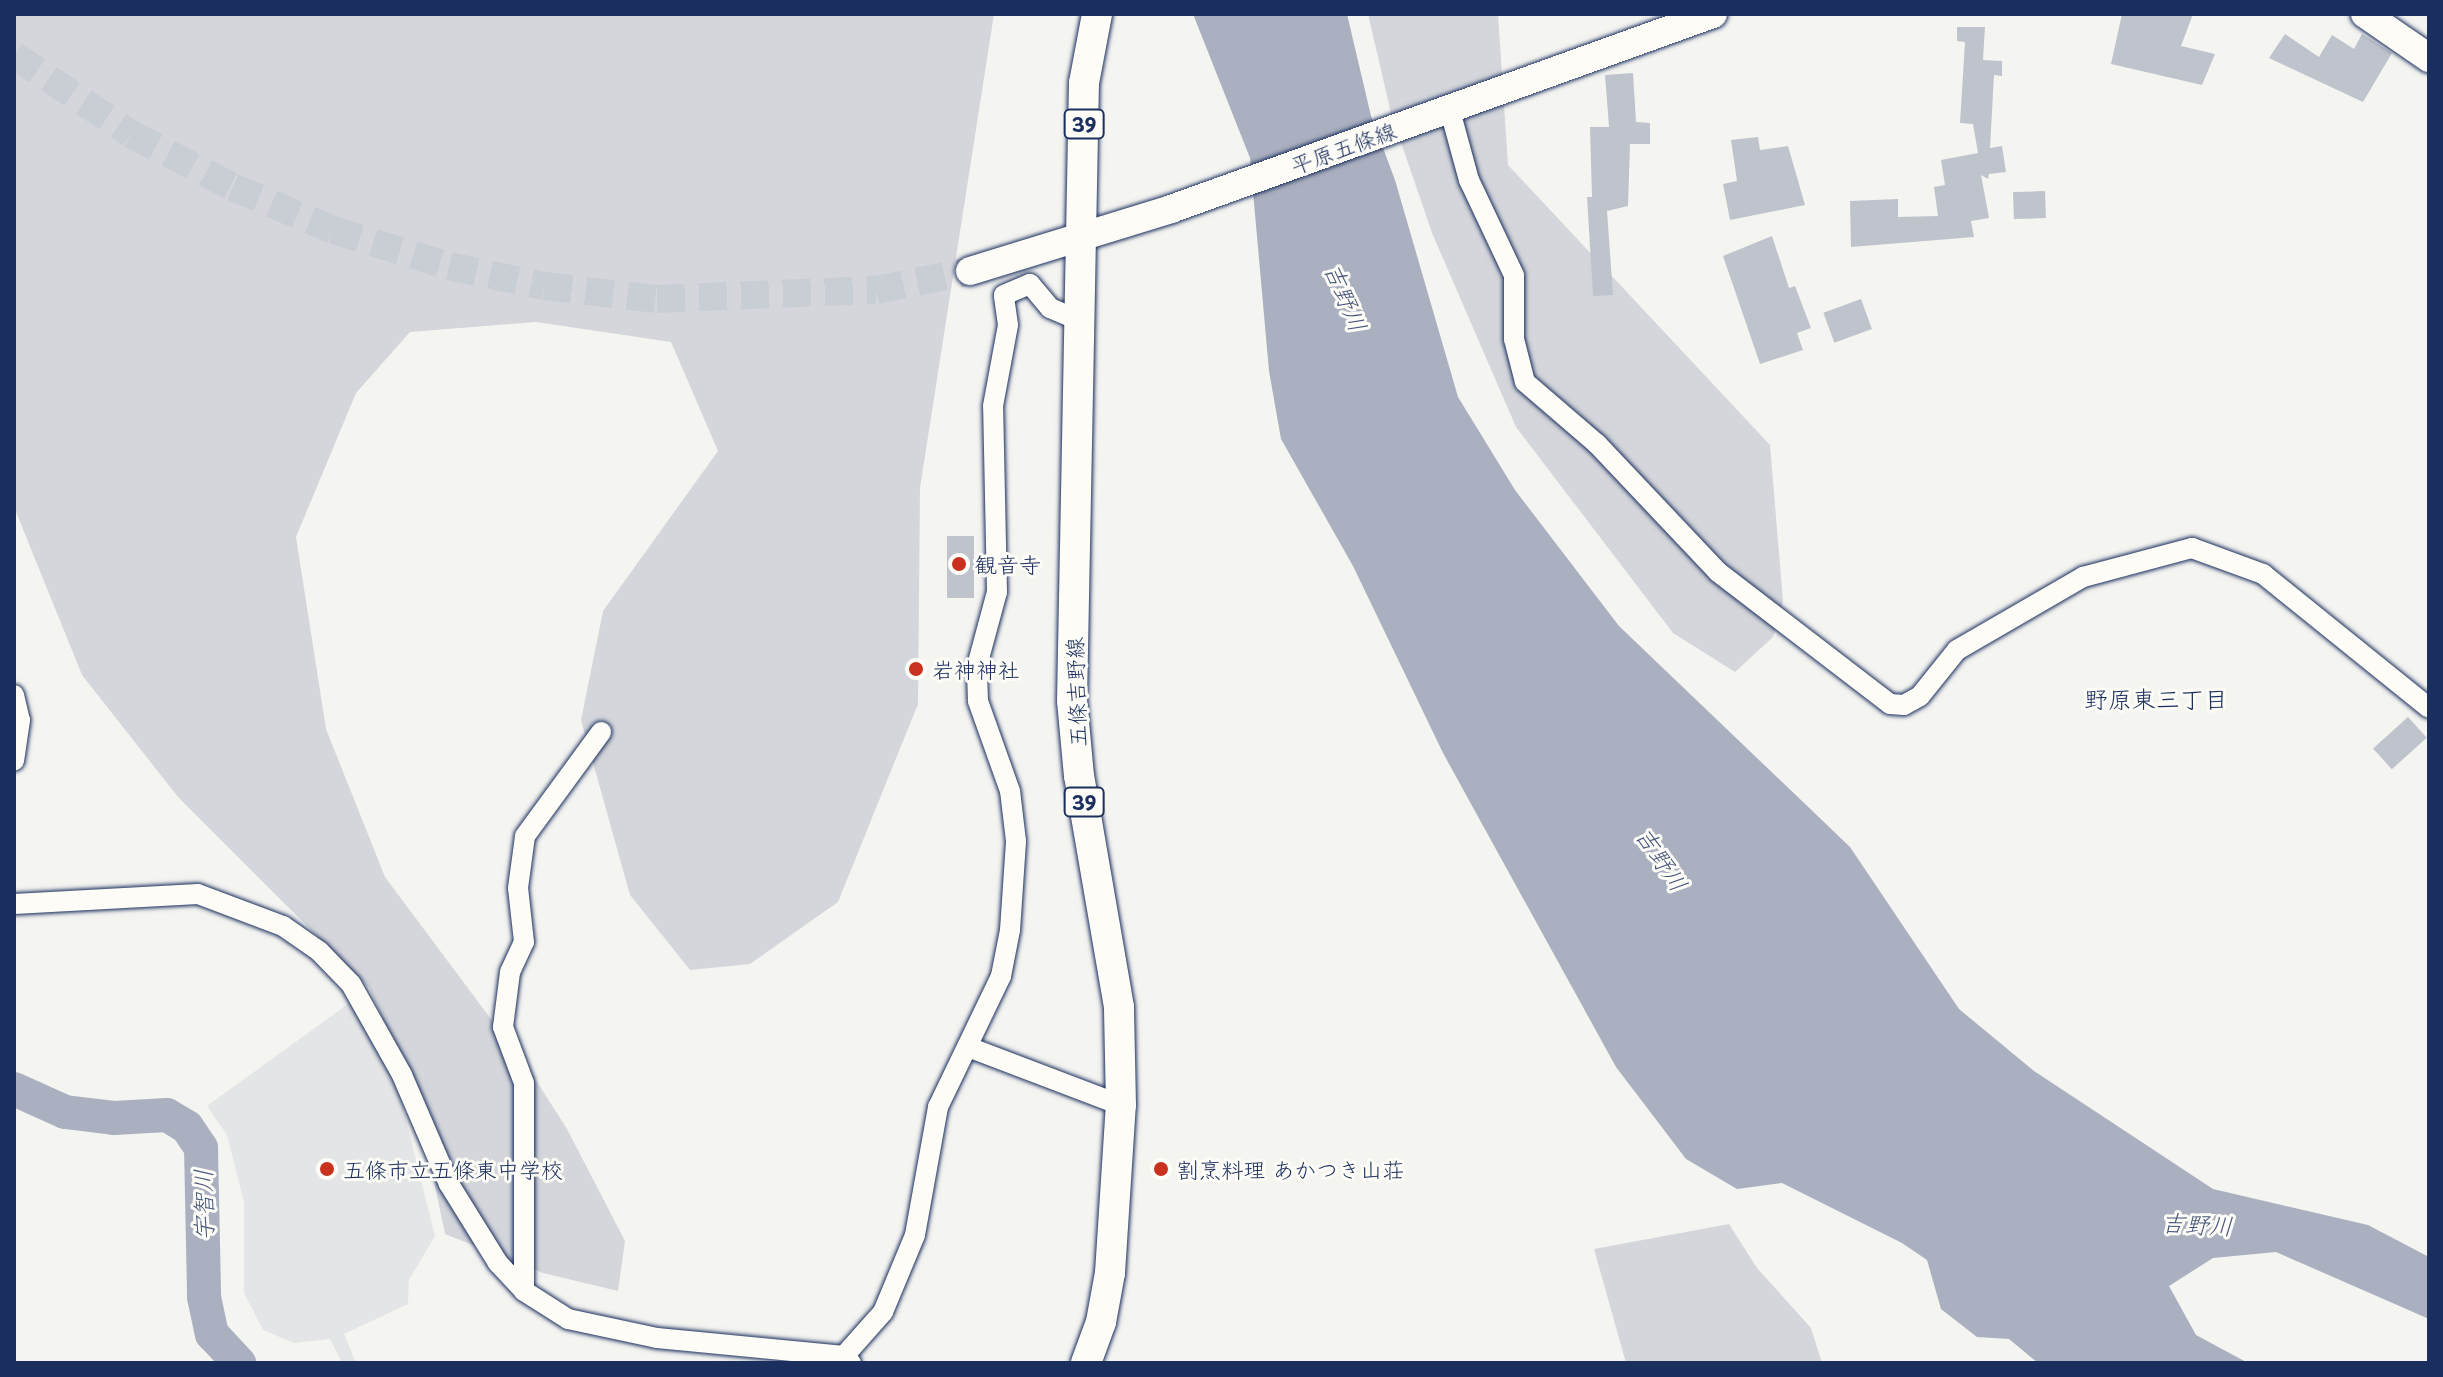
<!DOCTYPE html>
<meta charset="utf-8">
<style>
body{margin:0}
#map{position:relative;width:2443px;height:1377px;overflow:hidden;background:#f4f4f1;font-family:"Playpen Sans","Klee One",sans-serif}
div>[style]{position:absolute}
.built>*{inset:0;background:#e4e5e6}
.green>*{inset:0;background:#d4d6db}
.water>*{inset:0;background:#aab0bf}
.river>*{height:34px;margin:-17px;padding:0 17px;transform-origin:17px;border-radius:17px;background:#aab0bf}
.building>*{inset:0;background:#bfc3cc;transform-origin:0 0}
.secondary-tunnel>*{height:28px;margin-top:-14px;transform-origin:0;background:repeating-linear-gradient(90deg,#c9cdd4 0 28px,transparent 0 42px)}
.roads{filter:drop-shadow(0 0 2px #1b2f5e) drop-shadow(0 0 2px #1b2f5e)}
.minor>*{height:20px;margin:-10px;padding:0 10px;transform-origin:10px;border-radius:10px;background:#fdfcf7}
.secondary>*{height:28px;margin:-14px;padding:0 14px;transform-origin:14px;border-radius:14px;background:#fdfcf7}
.primary>*{height:30px;margin:-15px;padding:0 15px;transform-origin:15px;border-radius:15px;background:#fdfcf7}
.dots>*{width:22px;height:22px;translate:-50% -50%;box-sizing:border-box;border:4px solid #fdfcf7;border-radius:50%}
span{translate:-50% -50%;white-space:nowrap;text-align:center;line-height:1.15;-webkit-text-stroke:6px #fdfcf7;paint-order:stroke}
.shield-label span{padding:2px 6px;background:#fdfcf7;border:2px solid;border-radius:6px;-webkit-text-stroke-width:0}
.shield-label{font-size:20px;color:#1b2f5e;font-weight:700}
.street-label{font-size:22px;color:#1b2f5e}
.poi-label{font-size:22px;color:#1b2f5e}
.left{translate:0 -50%;text-align:left}
.water-label{font-size:24px;color:#46567b;font-style:italic}
.neighbourhood-label{font-size:24px;color:#1b2f5e}
.frame{position:absolute;inset:0;border:16px solid #1b2f5e;pointer-events:none}
</style>
<div id="map">
<div class="built">
<i style="clip-path:polygon(352px 1001px,397px 1084px,435px 1236px,409px 1280px,408px 1304px,344px 1334px,356px 1363px,342px 1363px,330px 1339px,294px 1343px,263px 1330px,244px 1293px,244px 1202px,227px 1135px,207px 1106px)"></i>
</div>
<div class="green">
<i style="clip-path:polygon(14px 14px,994px 14px,920px 488px,918px 704px,838px 902px,750px 964px,690px 970px,630px 895px,581px 720px,603px 611px,718px 451px,671px 342px,536px 322px,410px 332px,356px 393px,296px 537px,326px 729px,385px 877px,532px 1074px,567px 1129px,625px 1241px,618px 1291px,543px 1273px,445px 1234px,414px 1085px,369px 988px,178px 797px,82px 675px,14px 507px)"></i>
<i style="clip-path:polygon(1368px 14px,1498px 14px,1508px 165px,1770px 445px,1783px 601px,1773px 637px,1735px 672px,1673px 633px,1516px 427px,1432px 233px,1391px 113px)"></i>
<i style="clip-path:polygon(1729px 1224px,1757px 1268px,1811px 1328px,1822px 1363px,1626px 1363px,1594px 1249px)"></i>
</div>
<div class="water">
<i style="clip-path:polygon(1193px 14px,1347px 14px,1371px 116px,1395px 180px,1458px 397px,1515px 490px,1619px 626px,1850px 847px,1959px 1009px,2034px 1071px,2213px 1189px,2368px 1225px,2429px 1257px,2429px 1319px,2276px 1252px,2213px 1258px,2169px 1286px,2196px 1335px,2248px 1363px,2038px 1363px,2009px 1339px,1977px 1337px,1941px 1309px,1927px 1260px,1902px 1243px,1782px 1183px,1737px 1189px,1686px 1159px,1616px 1067px,1443px 753px,1353px 566px,1281px 439px,1269px 371px,1250px 158px)"></i>
</div>
<div class="river">
<i style="left:14px;top:1089px;width:56px;rotate:24.3deg"></i>
<i style="left:65px;top:1112px;width:49px;rotate:7deg"></i>
<i style="left:114px;top:1118px;width:53px;rotate:-3.2deg"></i>
<i style="left:167px;top:1115px;width:23px;rotate:31deg"></i>
<i style="left:187px;top:1127px;width:25px;rotate:56deg"></i>
<i style="left:201px;top:1148px;width:149px;rotate:88.8deg"></i>
<i style="left:204px;top:1297px;width:38px;rotate:78deg"></i>
<i style="left:212px;top:1334px;width:40px;rotate:47deg"></i>
</div>
<div class="building">
<i style="clip-path:polygon(2122px 14px,2193px 14px,2181px 46px,2215px 54px,2202px 85px,2111px 64px)"></i>
<i style="clip-path:polygon(1957px 27px,1985px 27px,1983px 60px,2002px 61px,2002px 76px,1994px 75px,1990px 148px,2002px 146px,2006px 172px,1989px 174px,1988px 179px,1981px 175px,1989px 218px,1971px 221px,1974px 237px,1851px 247px,1850px 201px,1898px 199px,1898px 217px,1938px 216px,1934px 187px,1945px 185px,1941px 160px,1978px 153px,1973px 124px,1960px 123px,1965px 42px,1957px 41px)"></i>
<i style="clip-path:polygon(2285px 34px,2319px 57px,2332px 35px,2354px 49px,2362px 34px,2392px 53px,2363px 102px,2269px 58px)"></i>
<i style="clip-path:polygon(1633px 73px,1636px 122px,1650px 123px,1650px 144px,1630px 144px,1628px 206px,1607px 211px,1613px 295px,1593px 296px,1587px 197px,1592px 197px,1590px 127px,1609px 127px,1605px 75px)"></i>
<i style="clip-path:polygon(1758px 137px,1760px 150px,1788px 146px,1805px 205px,1730px 220px,1723px 184px,1737px 181px,1731px 140px)"></i>
<i style="left:2045px;top:191px;width:27px;height:32px;rotate:88deg"></i>
<i style="clip-path:polygon(1772px 236px,1789px 288px,1795px 286px,1811px 328px,1797px 333px,1803px 350px,1760px 364px,1723px 256px)"></i>
<i style="left:1861px;top:299px;width:32px;height:40px;rotate:70deg"></i>
<i style="left:947px;top:536px;width:27px;height:62px"></i>
<i style="left:2408px;top:717px;width:28px;height:47px;rotate:48deg"></i>
</div>
<div class="secondary-tunnel">
<i style="left:14px;top:55px;width:141px;rotate:34deg"></i>
<i style="left:131px;top:134px;width:115px;rotate:27.5deg"></i>
<i style="left:233px;top:187px;width:109px;rotate:23.3deg"></i>
<i style="left:333px;top:230px;width:121px;rotate:17.2deg"></i>
<i style="left:449px;top:266px;width:97px;rotate:11.9deg"></i>
<i style="left:544px;top:286px;width:114px;rotate:6.6deg"></i>
<i style="left:657px;top:299px;width:219px;rotate:-2.4deg"></i>
<i style="left:876px;top:290px;width:96px;rotate:-11.4deg"></i>
</div>
<div class="roads">
<div class="minor">
<i style="left:1449px;top:107px;width:76px;rotate:74.7deg"></i>
<i style="left:1469px;top:180px;width:105px;rotate:64.7deg"></i>
<i style="left:1514px;top:275px;width:64px;rotate:90deg"></i>
<i style="left:1514px;top:339px;width:44px;rotate:75.7deg"></i>
<i style="left:1525px;top:382px;width:95px;rotate:40.7deg"></i>
<i style="left:1597px;top:444px;width:176px;rotate:46.6deg"></i>
<i style="left:1718px;top:572px;width:217px;rotate:37.5deg"></i>
<i style="left:1890px;top:704px;width:14px;rotate:4deg"></i>
<i style="left:1904px;top:705px;width:18px;rotate:-29deg"></i>
<i style="left:1920px;top:696px;width:59px;rotate:-51.2deg"></i>
<i style="left:1957px;top:650px;width:146px;rotate:-30.1deg"></i>
<i style="left:2083px;top:577px;width:113px;rotate:-14.9deg"></i>
<i style="left:2192px;top:548px;width:76px;rotate:20.1deg"></i>
<i style="left:2263px;top:574px;width:213px;rotate:38.9deg"></i>
<i style="left:14px;top:695px;width:26px;rotate:77deg"></i>
<i style="left:20px;top:720px;width:41px;rotate:98.3deg"></i>
<i style="left:14px;top:904px;width:184px;rotate:-3.1deg"></i>
<i style="left:198px;top:894px;width:91px;rotate:20.6deg"></i>
<i style="left:283px;top:926px;width:44px;rotate:34.8deg"></i>
<i style="left:319px;top:951px;width:46px;rotate:45.9deg"></i>
<i style="left:351px;top:984px;width:104px;rotate:60.7deg"></i>
<i style="left:402px;top:1075px;width:119px;rotate:66.7deg"></i>
<i style="left:449px;top:1184px;width:93px;rotate:58.2deg"></i>
<i style="left:498px;top:1263px;width:38px;rotate:47deg"></i>
<i style="left:524px;top:1291px;width:52px;rotate:32.5deg"></i>
<i style="left:568px;top:1319px;width:91px;rotate:12.1deg"></i>
<i style="left:657px;top:1338px;width:188px;rotate:5.5deg"></i>
<i style="left:844px;top:1356px;width:10px;rotate:45deg"></i>
<i style="left:968px;top:1047px;width:164px;rotate:20.8deg"></i>
<i style="left:524px;top:1291px;width:208px;rotate:-90deg"></i>
<i style="left:524px;top:1083px;width:60px;rotate:-110.6deg"></i>
<i style="left:503px;top:1027px;width:55px;rotate:-82.7deg"></i>
<i style="left:510px;top:972px;width:33px;rotate:-65deg"></i>
<i style="left:524px;top:942px;width:54px;rotate:-96.3deg"></i>
<i style="left:518px;top:888px;width:52px;rotate:-82.3deg"></i>
<i style="left:525px;top:836px;width:129px;rotate:-53.8deg"></i>
<i style="left:844px;top:1356px;width:59px;rotate:-48.4deg"></i>
<i style="left:883px;top:1312px;width:83px;rotate:-67.4deg"></i>
<i style="left:915px;top:1235px;width:130px;rotate:-79.8deg"></i>
<i style="left:938px;top:1107px;width:145px;rotate:-64.3deg"></i>
<i style="left:1001px;top:976px;width:47px;rotate:-78.9deg"></i>
<i style="left:1010px;top:930px;width:89px;rotate:-86.1deg"></i>
<i style="left:1016px;top:841px;width:50px;rotate:-96.8deg"></i>
<i style="left:1010px;top:791px;width:96px;rotate:-109.6deg"></i>
<i style="left:978px;top:701px;width:35px;rotate:-92deg"></i>
<i style="left:977px;top:666px;width:77px;rotate:-74.9deg"></i>
<i style="left:997px;top:592px;width:186px;rotate:-91.2deg"></i>
<i style="left:993px;top:406px;width:82px;rotate:-79.5deg"></i>
<i style="left:1008px;top:325px;width:30px;rotate:-98deg"></i>
<i style="left:1004px;top:295px;width:28px;rotate:-23deg"></i>
<i style="left:1030px;top:284px;width:31px;rotate:50deg"></i>
<i style="left:1050px;top:308px;width:34px;rotate:23deg"></i>
</div>
<div class="secondary">
<i style="left:2365px;top:14px;width:78px;rotate:34.5deg"></i>
<i style="left:970px;top:271px;width:210px;rotate:-17.1deg"></i>
<i style="left:1171px;top:209px;width:576px;rotate:-19.79deg"></i>
</div>
<div class="primary">
<i style="left:1086px;top:1363px;width:44px;rotate:-69.9deg"></i>
<i style="left:1101px;top:1322px;width:50px;rotate:-79.6deg"></i>
<i style="left:1110px;top:1273px;width:168px;rotate:-86.3deg"></i>
<i style="left:1121px;top:1105px;width:98px;rotate:-91.2deg"></i>
<i style="left:1119px;top:1007px;width:234px;rotate:-99.8deg"></i>
<i style="left:1079px;top:776px;width:75px;rotate:-95.3deg"></i>
<i style="left:1072px;top:701px;width:618px;rotate:-88.89deg"></i>
<i style="left:1084px;top:83px;width:70px;rotate:-79.3deg"></i>
</div>
</div>
<div class="dots">
<i style="left:959px;top:564px;background:#c8321e"></i>
<i style="left:916px;top:669px;background:#c8321e"></i>
<i style="left:327px;top:1169px;background:#c8321e"></i>
<i style="left:1161px;top:1169px;background:#c8321e"></i>
</div>
<div class="shield-label">
<span style="left:1084px;top:124px">39</span>
<span style="left:1084px;top:802px">39</span>
</div>
<div class="street-label">
<span style="left:1343px;top:147px;rotate:-20deg">平原五條線</span>
<span style="left:1075px;top:692px;rotate:-92deg">五條吉野線</span>
</div>
<div class="poi-label">
<span class="left" style="left:975px;top:564px">観音寺</span>
<span class="left" style="left:932px;top:669px">岩神神社</span>
<span class="left" style="left:343px;top:1169px">五條市立五條東中学校</span>
<span class="left" style="left:1177px;top:1169px">割烹料理 あかつき山荘</span>
</div>
<div class="water-label">
<span style="left:1346px;top:297px;rotate:67deg">吉野川</span>
<span style="left:1662px;top:859px;rotate:56deg">吉野川</span>
<span style="left:203px;top:1205px;rotate:-91deg">宇智川</span>
<span style="left:2197px;top:1224px;rotate:3deg">吉野川</span>
</div>
<div class="neighbourhood-label">
<span style="left:2156px;top:699px">野原東三丁目</span>
</div>
<div class="frame"></div>
</div>
